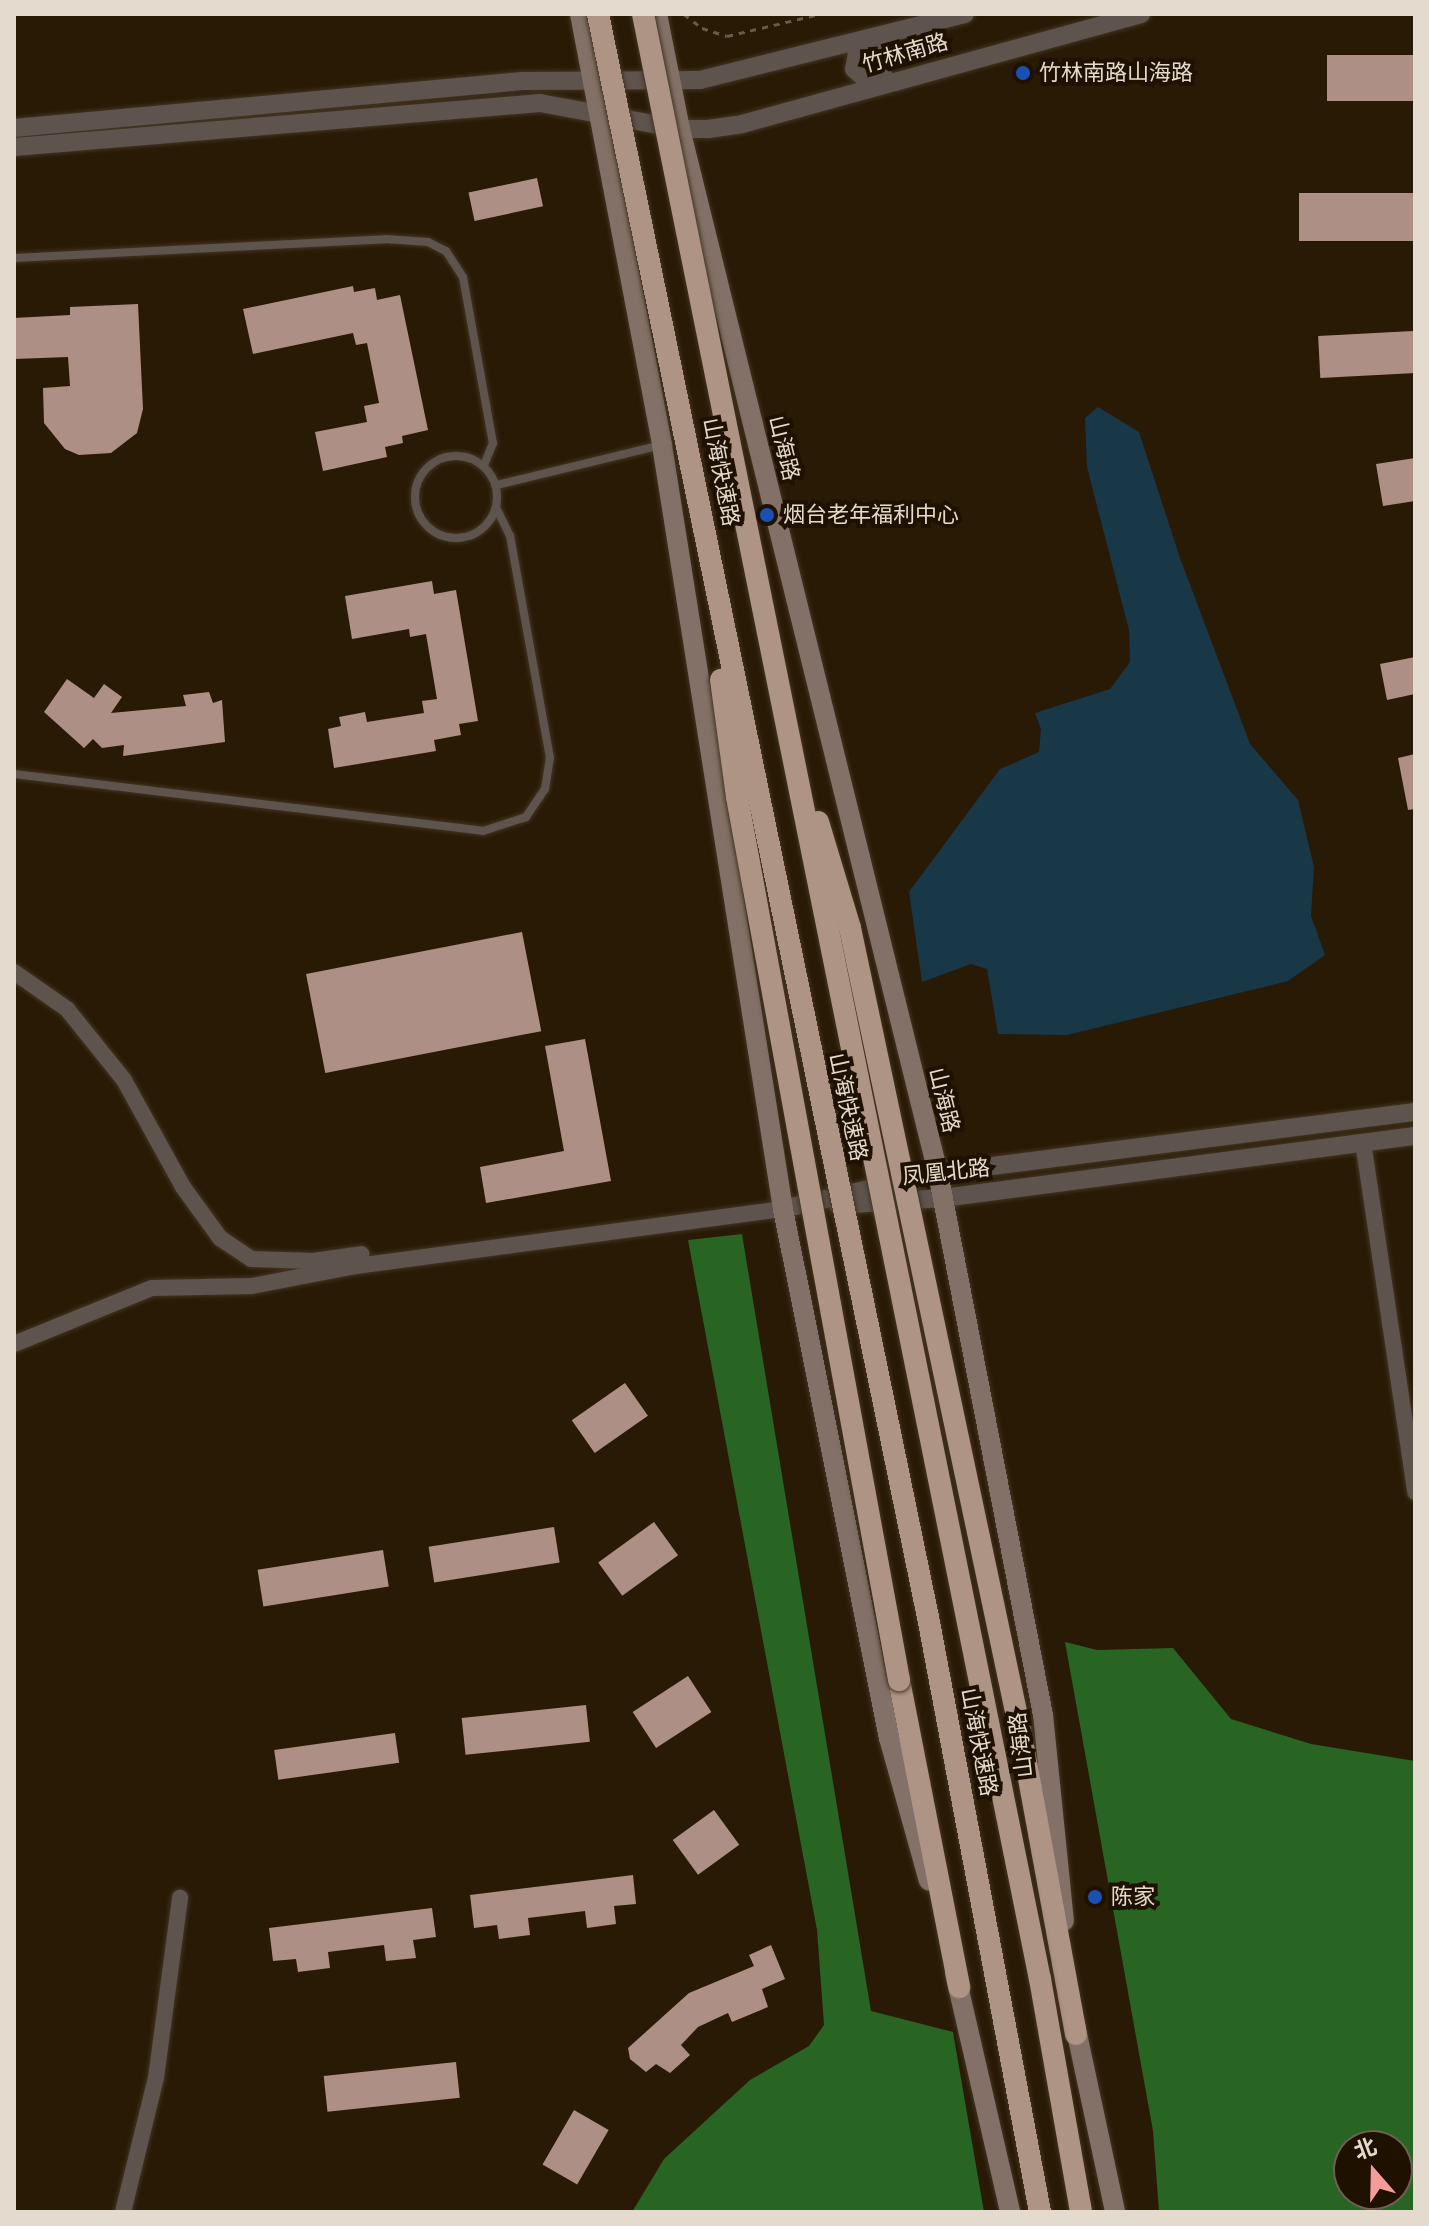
<!DOCTYPE html>
<meta charset="utf-8">
<style>
body{margin:0}
#map{position:relative;width:1429px;height:2226px;overflow:hidden;background:#291a06;font-family:Rubik,"Noto Sans SC",sans-serif}
div>[style]{position:absolute}
.forest>*{inset:0;background:#286422}
.water>*{inset:0;background:#183747}
.building>*{inset:0;background:#ae8f85;transform-origin:0 0}
.path>*{height:3px;margin-top:-1.5px;transform-origin:0;background:repeating-linear-gradient(90deg,#695b4a 0 6px,transparent 0 12px)}
.roads{filter:drop-shadow(0 0 2px #433522) drop-shadow(0 0 2px #433522)}
.service>*{height:8px;margin:-4px;padding:0 4px;transform-origin:4px;border-radius:4px;background:#5e534d}
.service>.ring{margin:-4px;padding:0;box-sizing:content-box;background:none;border:8px solid #5e534d;border-radius:50%}
.minor>*{height:16px;margin:-8px;padding:0 8px;transform-origin:8px;border-radius:8px;background:#5e534d}
.tertiary>*{height:18px;margin:-9px;padding:0 9px;transform-origin:9px;border-radius:9px;background:#5e534d}
.secondary>*{height:20px;margin:-10px;padding:0 10px;transform-origin:10px;border-radius:10px;background:#837167}
.trunk>*{height:22px;margin:-11px;padding:0 11px;transform-origin:11px;border-radius:11px;background:#ad9484}
.bridges{filter:drop-shadow(0 0 2px #433522) drop-shadow(0 0 2px #433522)}
.trunk-bridge>*{height:22px;margin:-11px;padding:0 11px;transform-origin:11px;border-radius:11px;background:#ad9484}
.dots>*{width:22px;height:22px;translate:-50% -50%;box-sizing:border-box;border:4px solid #1f1100;border-radius:50%}
span{translate:-50% -50%;white-space:nowrap;text-align:center;line-height:1.15;-webkit-text-stroke:8px #1f1100;paint-order:stroke}
.street-label{font-size:22px;color:#e4dacd}
.poi-label{font-size:22px;color:#e4dacd}
.left{translate:0 -50%;text-align:left}
.frame{position:absolute;inset:0;border:16px solid #e4dacd;pointer-events:none}
.north{position:absolute;left:1333px;top:2130px;width:80px;height:80px;box-sizing:border-box;background:#1f1100;border:2px solid #6e6152;border-radius:50%;rotate:340deg;font-size:22px;font-weight:700;line-height:32px;text-align:center;color:#e4dacd}
.north::after{content:'';display:block;margin:auto;width:28px;height:36px;background:#f59b98;clip-path:polygon(50% 0,100% 100%,50% 72%,0 100%)}
</style>
<div id="map">
<div class="forest">
<i style="clip-path:polygon(742px 1234px,871px 2011px,953px 2032px,984px 2212px,632px 2212px,664px 2159px,750px 2080px,809px 2046px,824px 2025px,817px 1930px,688px 1240px)"></i>
<i style="clip-path:polygon(evenodd,1065px 1642px,1097px 1650px,1173px 1648px,1231px 1719px,1311px 1744px,1415px 1761px,1415px 2212px,1159px 2212px,1153px 2131px,1065px 1642px,1349px 2146px,1397px 2146px,1397px 2194px,1349px 2194px,1349px 2146px)"></i>
</div>
<div class="water">
<i style="clip-path:polygon(1098px 407px,1139px 432px,1180px 558px,1250px 744px,1298px 800px,1314px 867px,1311px 916px,1325px 955px,1288px 981px,1067px 1035px,998px 1034px,987px 969px,971px 964px,922px 982px,909px 892px,1000px 769px,1039px 752px,1041px 729px,1035px 713px,1110px 689px,1130px 662px,1129px 630px,1087px 467px,1085px 418px)"></i>
</div>
<div class="building">
<i style="left:1415px;top:55px;width:46px;height:88px;rotate:90deg"></i>
<i style="left:537px;top:178px;width:29px;height:70px;rotate:78deg"></i>
<i style="left:1415px;top:193px;width:48px;height:116px;rotate:90deg"></i>
<i style="clip-path:polygon(353px 286px,354px 292px,375px 288px,377px 300px,400px 295px,428px 430px,402px 436px,403px 443px,385px 447px,387px 457px,323px 471px,315px 432px,367px 422px,364px 406px,379px 403px,367px 343px,356px 345px,353px 333px,253px 354px,243px 309px)"></i>
<i style="clip-path:polygon(138px 304px,143px 409px,137px 433px,111px 453px,79px 455px,65px 449px,44px 423px,43px 388px,70px 386px,68px 357px,14px 359px,14px 318px,70px 315px,70px 307px)"></i>
<i style="left:1413px;top:331px;width:42px;height:95px;rotate:87deg"></i>
<i style="clip-path:polygon(1415px 458px,1415px 501px,1383px 506px,1376px 464px)"></i>
<i style="clip-path:polygon(432px 581px,434px 594px,456px 590px,478px 721px,459px 724px,461px 735px,434px 740px,436px 751px,334px 768px,328px 729px,341px 726px,339px 717px,365px 712px,367px 722px,424px 713px,422px 701px,437px 699px,426px 634px,410px 637px,409px 629px,352px 639px,345px 596px)"></i>
<i style="clip-path:polygon(1415px 657px,1415px 694px,1387px 700px,1380px 664px)"></i>
<i style="clip-path:polygon(67px 679px,94px 698px,104px 684px,122px 697px,111px 713px,186px 706px,183px 695px,209px 692px,213px 703px,222px 700px,225px 742px,123px 756px,124px 745px,102px 748px,93px 739px,84px 748px,44px 712px)"></i>
<i style="clip-path:polygon(1415px 754px,1415px 809px,1408px 810px,1398px 758px)"></i>
<i style="left:522px;top:932px;width:101px;height:220px;rotate:79deg"></i>
<i style="clip-path:polygon(585px 1039px,611px 1181px,486px 1203px,480px 1167px,564px 1151px,545px 1046px)"></i>
<i style="left:625px;top:1383px;width:40px;height:65px;rotate:55deg"></i>
<i style="left:654px;top:1522px;width:41px;height:69px;rotate:54deg"></i>
<i style="left:554px;top:1527px;width:36px;height:127px;rotate:81deg"></i>
<i style="left:383px;top:1550px;width:37px;height:127px;rotate:81deg"></i>
<i style="left:688px;top:1676px;width:43px;height:66px;rotate:57deg"></i>
<i style="left:586px;top:1705px;width:37px;height:125px;rotate:84deg"></i>
<i style="left:395px;top:1733px;width:30px;height:122px;rotate:82deg"></i>
<i style="left:714px;top:1810px;width:43px;height:51px;rotate:54deg"></i>
<i style="clip-path:polygon(633px 1875px,636px 1904px,614px 1906px,616px 1924px,587px 1928px,585px 1911px,528px 1918px,530px 1935px,499px 1939px,497px 1925px,474px 1928px,470px 1895px)"></i>
<i style="clip-path:polygon(432px 1908px,436px 1937px,413px 1940px,416px 1958px,386px 1961px,384px 1945px,328px 1952px,330px 1968px,298px 1972px,296px 1959px,273px 1961px,269px 1928px)"></i>
<i style="clip-path:polygon(771px 1945px,785px 1979px,762px 1989px,768px 2007px,732px 2022px,728px 2013px,698px 2027px,681px 2045px,690px 2055px,670px 2073px,656px 2064px,646px 2072px,630px 2059px,628px 2048px,689px 1993px,754px 1966px,749px 1955px)"></i>
<i style="left:456px;top:2062px;width:36px;height:133px;rotate:84deg"></i>
<i style="left:574px;top:2110px;width:40px;height:63px;rotate:30deg"></i>
</div>
<div class="path">
<i style="left:684px;top:14px;width:23px;rotate:38deg"></i>
<i style="left:702px;top:28px;width:26px;rotate:18deg"></i>
<i style="left:727px;top:36px;width:96px;rotate:-13.3deg"></i>
</div>
<div class="roads">
<div class="service">
<i style="left:14px;top:258px;width:372px;rotate:-2.9deg"></i>
<i style="left:386px;top:239px;width:42px;rotate:4.1deg"></i>
<i style="left:428px;top:242px;width:20px;rotate:27deg"></i>
<i style="left:446px;top:251px;width:31px;rotate:57deg"></i>
<i style="left:463px;top:277px;width:169px;rotate:79.8deg"></i>
<i style="left:493px;top:443px;width:24px;rotate:112deg"></i>
<i class="ring" style="left:415px;top:456px;width:74px;height:74px"></i>
<i style="left:497px;top:485px;width:169px;rotate:-13.7deg"></i>
<i style="left:14px;top:774px;width:472px;rotate:6.9deg"></i>
<i style="left:483px;top:831px;width:45px;rotate:-18deg"></i>
<i style="left:526px;top:817px;width:34px;rotate:-56deg"></i>
<i style="left:545px;top:789px;width:31px;rotate:-81deg"></i>
<i style="left:550px;top:758px;width:226px;rotate:-100.2deg"></i>
<i style="left:510px;top:536px;width:30px;rotate:-116deg"></i>
</div>
<div class="minor">
<i style="left:14px;top:972px;width:65px;rotate:34.9deg"></i>
<i style="left:67px;top:1009px;width:91px;rotate:51.2deg"></i>
<i style="left:124px;top:1080px;width:122px;rotate:61.1deg"></i>
<i style="left:183px;top:1187px;width:63px;rotate:54deg"></i>
<i style="left:220px;top:1238px;width:37px;rotate:34deg"></i>
<i style="left:251px;top:1259px;width:62px;rotate:1.8deg"></i>
<i style="left:313px;top:1261px;width:49px;rotate:-8.1deg"></i>
<i style="left:1363px;top:1142px;width:354px;rotate:81.5deg"></i>
<i style="left:14px;top:1344px;width:149px;rotate:-22.1deg"></i>
<i style="left:152px;top:1288px;width:100px;rotate:-1.1deg"></i>
<i style="left:252px;top:1286px;width:106px;rotate:-10.9deg"></i>
<i style="left:356px;top:1266px;width:431px;rotate:-7.6deg"></i>
<i style="left:123px;top:2212px;width:138px;rotate:-76.2deg"></i>
<i style="left:156px;top:2078px;width:182px;rotate:-82.4deg"></i>
</div>
<div class="tertiary">
<i style="left:875px;top:44px;width:21px;rotate:151deg"></i>
<i style="left:857px;top:54px;width:15px;rotate:101deg"></i>
<i style="left:854px;top:69px;width:9px;rotate:41deg"></i>
<i style="left:861px;top:75px;width:24px;rotate:7deg"></i>
<i style="left:14px;top:128px;width:511px;rotate:-5.28deg"></i>
<i style="left:523px;top:81px;width:177px;rotate:-0.3deg"></i>
<i style="left:700px;top:80px;width:273px;rotate:-14deg"></i>
<i style="left:14px;top:147px;width:528px;rotate:-4.78deg"></i>
<i style="left:540px;top:103px;width:142px;rotate:10.5deg"></i>
<i style="left:680px;top:129px;width:28px"></i>
<i style="left:708px;top:129px;width:34px;rotate:-8deg"></i>
<i style="left:742px;top:124px;width:414px;rotate:-15.4deg"></i>
<i style="left:838px;top:1205px;width:105px;rotate:-3.8deg"></i>
<i style="left:943px;top:1198px;width:476px;rotate:-7.5deg"></i>
<i style="left:783px;top:1209px;width:159px;rotate:-13.1deg"></i>
<i style="left:938px;top:1173px;width:481px;rotate:-7.3deg"></i>
</div>
<div class="secondary">
<i style="left:580px;top:14px;width:439px;rotate:79.2deg"></i>
<i style="left:662px;top:445px;width:774px;rotate:81deg"></i>
<i style="left:783px;top:1209px;width:540px;rotate:78.67deg"></i>
<i style="left:889px;top:1738px;width:148px;rotate:74.4deg"></i>
<i style="left:657px;top:14px;width:117px;rotate:78.7deg"></i>
<i style="left:680px;top:129px;width:1075px;rotate:76.12deg"></i>
<i style="left:938px;top:1173px;width:552px;rotate:79.04deg"></i>
<i style="left:1043px;top:1715px;width:207px;rotate:84.2deg"></i>
<i style="left:955px;top:1973px;width:245px;rotate:77deg"></i>
<i style="left:1074px;top:2020px;width:196px;rotate:77.9deg"></i>
</div>
<div class="trunk">
<i style="left:899px;top:1680px;width:313px;rotate:78.9deg"></i>
<i style="left:1021px;top:1735px;width:304px;rotate:79.6deg"></i>
</div>
</div>
<div class="bridges">
<div class="trunk-bridge">
<i style="left:598px;top:14px;width:1637px;rotate:78.37deg"></i>
<i style="left:928px;top:1617px;width:605px;rotate:79.34deg"></i>
<i style="left:643px;top:14px;width:2005px;rotate:78.58deg"></i>
<i style="left:1040px;top:1979px;width:237px;rotate:80deg"></i>
<i style="left:721px;top:680px;width:118px;rotate:82.2deg"></i>
<i style="left:737px;top:797px;width:898px;rotate:79.6deg"></i>
<i style="left:818px;top:822px;width:111px;rotate:73.2deg"></i>
<i style="left:850px;top:928px;width:825px;rotate:78.04deg"></i>
</div>
</div>
<div class="dots">
<i style="left:1023px;top:73px;background:#1a4fb4"></i>
<i style="left:767px;top:515px;background:#1a4fb4"></i>
<i style="left:1095px;top:1897px;background:#1a4fb4"></i>
</div>
<div class="street-label">
<span style="left:905px;top:53px;rotate:-16deg">竹林南路</span>
<span style="left:784px;top:448px;rotate:76deg">山海路</span>
<span style="left:721px;top:472px;rotate:79deg">山海快速路</span>
<span style="left:944px;top:1100px;rotate:76deg">山海路</span>
<span style="left:848px;top:1107px;rotate:78deg">山海快速路</span>
<span style="left:946px;top:1172px;rotate:-6deg">凤凰北路</span>
<span style="left:979px;top:1742px;rotate:79deg">山海快速路</span>
<span style="left:1021px;top:1745px;rotate:-97deg">山海路</span>
</div>
<div class="poi-label">
<span class="left" style="left:1039px;top:73px">竹林南路山海路</span>
<span class="left" style="left:783px;top:515px">烟台老年福利中心</span>
<span class="left" style="left:1111px;top:1897px">陈家</span>
</div>
<div class="frame"></div>
<div class="north">北</div>
</div>
